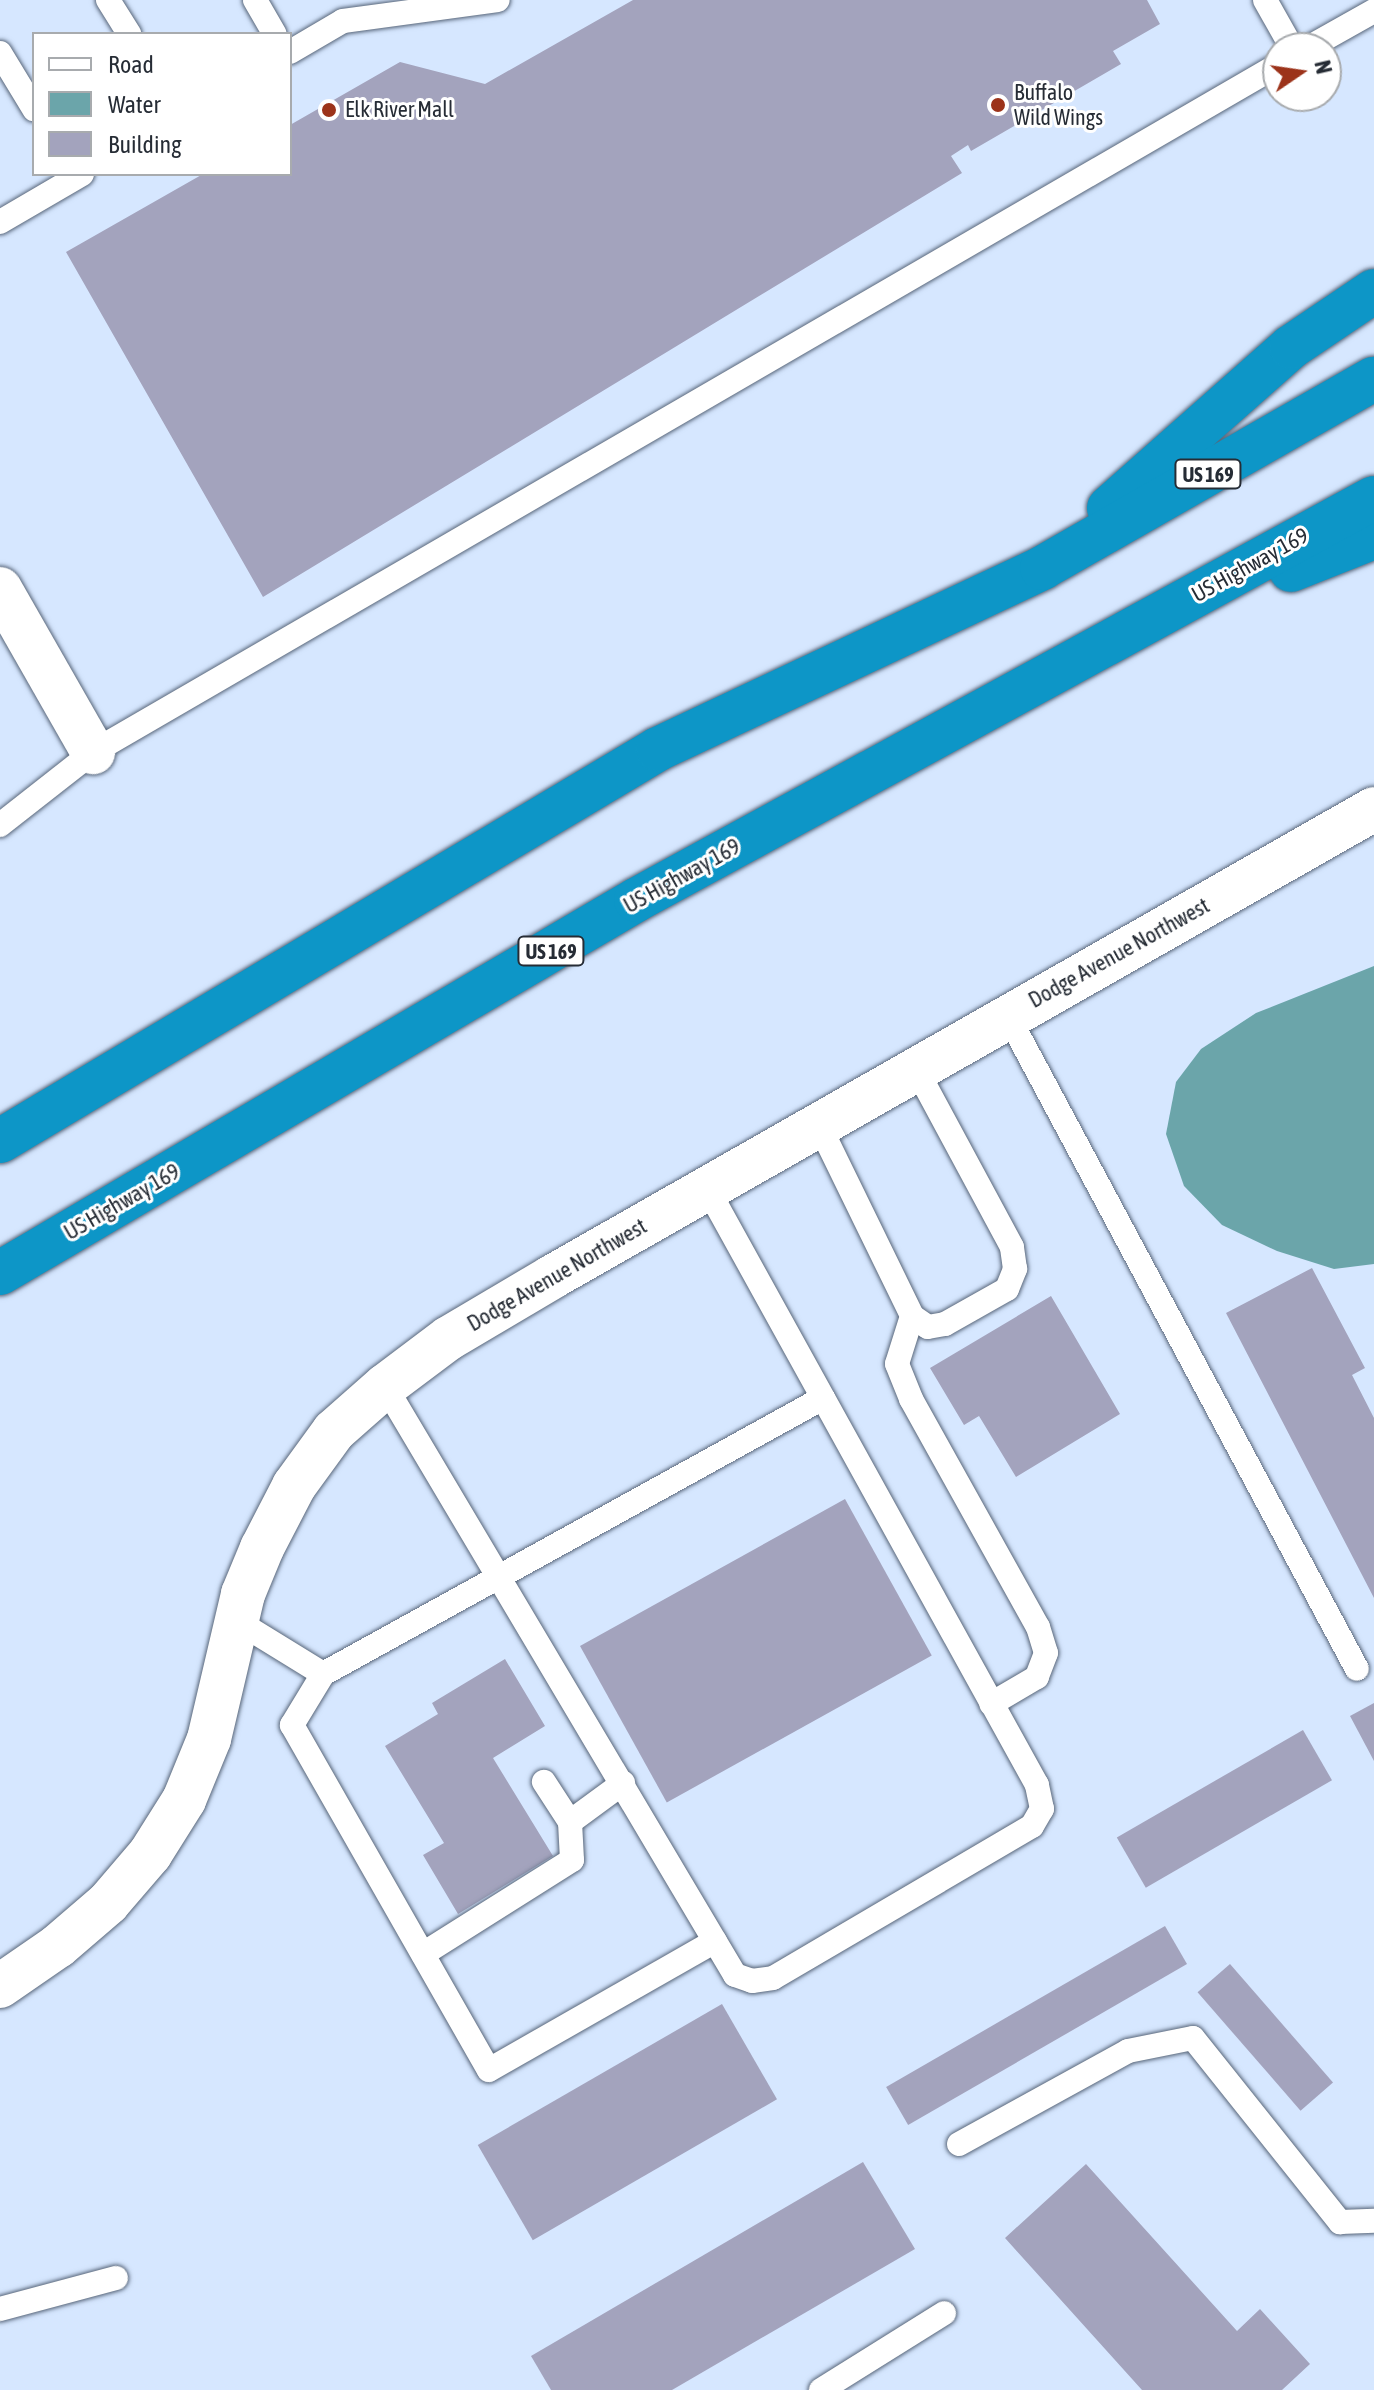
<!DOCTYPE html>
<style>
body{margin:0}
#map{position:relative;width:1374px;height:2390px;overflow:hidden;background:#d6e7ff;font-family:"Asap Condensed",sans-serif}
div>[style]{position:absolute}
.water>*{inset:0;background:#6ba5aa}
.building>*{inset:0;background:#a3a3bd;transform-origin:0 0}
.roads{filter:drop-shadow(0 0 2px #58667a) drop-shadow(0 0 2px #58667a)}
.lane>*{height:24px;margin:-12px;padding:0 12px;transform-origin:12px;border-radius:12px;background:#fff}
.street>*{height:44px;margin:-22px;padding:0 22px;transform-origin:22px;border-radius:22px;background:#fff}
.secondary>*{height:44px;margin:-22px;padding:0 22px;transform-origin:22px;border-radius:22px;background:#fff}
.highway>*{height:44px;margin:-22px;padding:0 22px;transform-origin:22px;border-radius:22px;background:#0d96c7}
.dots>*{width:22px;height:22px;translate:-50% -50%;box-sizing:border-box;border:4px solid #fff;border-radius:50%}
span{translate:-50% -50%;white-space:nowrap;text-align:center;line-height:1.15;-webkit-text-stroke:6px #fff;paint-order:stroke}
.shield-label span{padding:2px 6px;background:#fff;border:2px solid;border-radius:6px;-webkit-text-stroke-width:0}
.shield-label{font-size:20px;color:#262c35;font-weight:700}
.poi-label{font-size:22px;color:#262c35}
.left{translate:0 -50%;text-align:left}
.street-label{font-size:22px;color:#262c35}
.legend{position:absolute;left:32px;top:32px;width:260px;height:144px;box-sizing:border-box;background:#fff;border:2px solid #a8abae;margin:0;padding:10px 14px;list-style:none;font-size:24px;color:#262c35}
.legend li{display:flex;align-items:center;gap:16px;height:40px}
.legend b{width:40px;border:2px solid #a8abae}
.north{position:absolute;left:1262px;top:32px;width:80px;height:80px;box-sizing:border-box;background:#fff;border:2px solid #a8abae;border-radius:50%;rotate:77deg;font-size:22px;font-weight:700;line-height:32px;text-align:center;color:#262c35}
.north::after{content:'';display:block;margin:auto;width:28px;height:36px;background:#9c331a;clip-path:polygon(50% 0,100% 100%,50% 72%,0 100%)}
</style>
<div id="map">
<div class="water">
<i style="clip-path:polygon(1374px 966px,1374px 1264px,1334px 1269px,1277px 1251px,1222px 1225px,1184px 1186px,1166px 1134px,1176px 1082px,1201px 1049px,1256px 1013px)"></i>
</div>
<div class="building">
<i style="clip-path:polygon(633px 0,1147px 0,1160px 24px,1113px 51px,1121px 64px,971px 151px,968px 145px,951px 156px,962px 173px,263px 597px,66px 252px,203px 174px,290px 174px,290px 125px,400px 62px,485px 84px)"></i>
<i style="clip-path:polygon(1312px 1268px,1365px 1368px,1352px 1375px,1374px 1418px,1374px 1598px,1226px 1313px)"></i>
<i style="clip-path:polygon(1051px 1296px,1120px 1414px,1016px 1477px,979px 1416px,964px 1425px,930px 1368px)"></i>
<i style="left:845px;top:1499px;width:179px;height:303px;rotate:61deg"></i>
<i style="clip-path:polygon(505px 1659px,545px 1726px,493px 1758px,553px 1856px,458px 1914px,423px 1855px,444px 1843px,385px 1746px,438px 1714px,432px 1703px)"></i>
<i style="clip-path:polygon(1374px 1703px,1374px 1761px,1350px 1716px)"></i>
<i style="left:1303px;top:1730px;width:58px;height:215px;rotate:60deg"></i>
<i style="left:1165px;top:1926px;width:44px;height:322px;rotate:60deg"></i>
<i style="left:1230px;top:1964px;width:157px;height:43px;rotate:49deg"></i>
<i style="left:722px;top:2004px;width:110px;height:282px;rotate:60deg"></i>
<i style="clip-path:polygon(863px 2162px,915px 2249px,672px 2390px,551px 2390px,531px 2356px)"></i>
<i style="clip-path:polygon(1086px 2164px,1237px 2331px,1260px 2309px,1310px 2364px,1282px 2390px,1142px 2390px,1005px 2238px)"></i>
</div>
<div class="roads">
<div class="lane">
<i style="left:108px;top:0;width:40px;rotate:58deg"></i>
<i style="left:255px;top:0;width:39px;rotate:60deg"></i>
<i style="left:1265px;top:0;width:55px;rotate:60.6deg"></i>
<i style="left:1308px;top:48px;width:76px;rotate:-29.3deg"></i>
<i style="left:290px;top:52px;width:61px;rotate:-30.3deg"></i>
<i style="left:343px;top:21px;width:156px;rotate:-7.7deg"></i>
<i style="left:0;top:53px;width:66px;rotate:58.7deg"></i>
<i style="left:0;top:222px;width:95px;rotate:-30.3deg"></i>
<i style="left:0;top:825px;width:118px;rotate:-38.1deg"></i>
<i style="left:93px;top:752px;width:1370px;rotate:-30.1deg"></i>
<i style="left:1008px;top:1016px;width:740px;rotate:61.88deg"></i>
<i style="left:819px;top:1125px;width:212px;rotate:64deg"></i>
<i style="left:912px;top:1316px;width:19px;rotate:35deg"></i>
<i style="left:928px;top:1327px;width:17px;rotate:-10deg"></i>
<i style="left:945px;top:1324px;width:71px;rotate:-29.4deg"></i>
<i style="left:1007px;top:1289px;width:22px;rotate:-68deg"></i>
<i style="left:1015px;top:1269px;width:22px;rotate:-98deg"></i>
<i style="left:1012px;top:1247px;width:202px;rotate:-118.3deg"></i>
<i style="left:912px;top:1316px;width:50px;rotate:107.4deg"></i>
<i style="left:897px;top:1364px;width:38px;rotate:68deg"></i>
<i style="left:911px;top:1399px;width:261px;rotate:60.9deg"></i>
<i style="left:1038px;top:1627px;width:27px;rotate:73deg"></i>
<i style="left:1046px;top:1653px;width:26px;rotate:111deg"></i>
<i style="left:1037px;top:1677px;width:53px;rotate:149.6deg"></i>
<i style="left:385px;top:1386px;width:685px;rotate:59.28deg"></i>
<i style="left:735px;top:1975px;width:18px;rotate:19deg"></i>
<i style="left:752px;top:1981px;width:21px;rotate:-8deg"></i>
<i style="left:773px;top:1978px;width:300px;rotate:-30.4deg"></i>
<i style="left:1032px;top:1826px;width:20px;rotate:-60deg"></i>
<i style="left:1042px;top:1809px;width:25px;rotate:-102deg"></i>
<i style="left:1037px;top:1785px;width:682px;rotate:-118.93deg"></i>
<i style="left:237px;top:1621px;width:101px;rotate:31.6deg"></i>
<i style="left:323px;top:1674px;width:571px;rotate:-28.9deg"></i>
<i style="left:323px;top:1674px;width:60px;rotate:121.3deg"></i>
<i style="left:292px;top:1725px;width:397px;rotate:60.3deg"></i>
<i style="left:489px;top:2070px;width:260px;rotate:-29.7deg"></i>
<i style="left:570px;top:1822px;width:66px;rotate:-36.3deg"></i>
<i style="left:423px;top:1954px;width:176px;rotate:-32.2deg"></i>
<i style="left:572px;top:1860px;width:38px;rotate:-93deg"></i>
<i style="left:570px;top:1822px;width:48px;rotate:-123deg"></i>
<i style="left:959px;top:2144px;width:193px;rotate:-28.8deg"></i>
<i style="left:1128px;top:2051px;width:66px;rotate:-11.3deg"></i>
<i style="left:1193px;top:2038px;width:236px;rotate:51.4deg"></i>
<i style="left:1340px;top:2222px;width:34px;rotate:-2deg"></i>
<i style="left:0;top:2309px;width:120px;rotate:-15deg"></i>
<i style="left:821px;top:2390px;width:145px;rotate:-32deg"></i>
</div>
<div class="street">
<i style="left:0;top:589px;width:188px;rotate:60.3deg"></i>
</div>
<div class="secondary">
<i style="left:0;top:1986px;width:70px;rotate:-34.6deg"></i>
<i style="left:58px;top:1946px;width:66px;rotate:-40.7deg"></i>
<i style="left:108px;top:1903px;width:65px;rotate:-49.4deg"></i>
<i style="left:150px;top:1854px;width:64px;rotate:-57.8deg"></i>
<i style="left:184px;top:1800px;width:66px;rotate:-67.7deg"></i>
<i style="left:209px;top:1739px;width:149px;rotate:-76.8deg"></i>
<i style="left:243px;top:1594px;width:50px;rotate:-67.6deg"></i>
<i style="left:262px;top:1548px;width:70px;rotate:-62.7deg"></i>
<i style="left:294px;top:1486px;width:68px;rotate:-54deg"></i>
<i style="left:334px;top:1431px;width:68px;rotate:-41.4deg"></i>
<i style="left:385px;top:1386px;width:80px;rotate:-36.9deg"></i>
<i style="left:449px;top:1338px;width:120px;rotate:-30.6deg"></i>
<i style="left:552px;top:1277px;width:946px;rotate:-29.65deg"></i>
</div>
<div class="highway">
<i style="left:1109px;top:508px;width:243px;rotate:-41.5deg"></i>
<i style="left:1291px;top:347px;width:100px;rotate:-34deg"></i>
<i style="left:1291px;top:570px;width:89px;rotate:-21.7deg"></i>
<i style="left:0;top:1141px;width:766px;rotate:-30.78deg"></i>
<i style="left:658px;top:749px;width:425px;rotate:-25.2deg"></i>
<i style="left:1042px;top:568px;width:382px;rotate:-29.7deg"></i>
<i style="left:0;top:1273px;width:737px;rotate:-30.39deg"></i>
<i style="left:636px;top:900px;width:840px;rotate:-28.58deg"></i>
</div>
</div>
<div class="dots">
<i style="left:998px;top:105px;background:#9c331a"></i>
<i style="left:329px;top:110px;background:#9c331a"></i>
</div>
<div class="shield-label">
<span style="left:1208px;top:474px">US 169</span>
<span style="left:551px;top:951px">US 169</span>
</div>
<div class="poi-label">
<span class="left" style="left:1014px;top:105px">Buffalo<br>Wild Wings</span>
<span class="left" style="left:345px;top:110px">Elk River Mall</span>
</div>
<div class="street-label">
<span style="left:1250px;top:565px;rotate:-29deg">US Highway 169</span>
<span style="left:682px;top:876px;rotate:-29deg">US Highway 169</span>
<span style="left:1119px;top:953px;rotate:-29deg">Dodge Avenue Northwest</span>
<span style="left:122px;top:1202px;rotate:-30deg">US Highway 169</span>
<span style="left:557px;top:1275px;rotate:-30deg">Dodge Avenue Northwest</span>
</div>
<ul class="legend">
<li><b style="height:10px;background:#fff"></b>Road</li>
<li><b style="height:22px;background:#6ba5aa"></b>Water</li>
<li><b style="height:22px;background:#a3a3bd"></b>Building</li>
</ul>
<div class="north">N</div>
</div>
